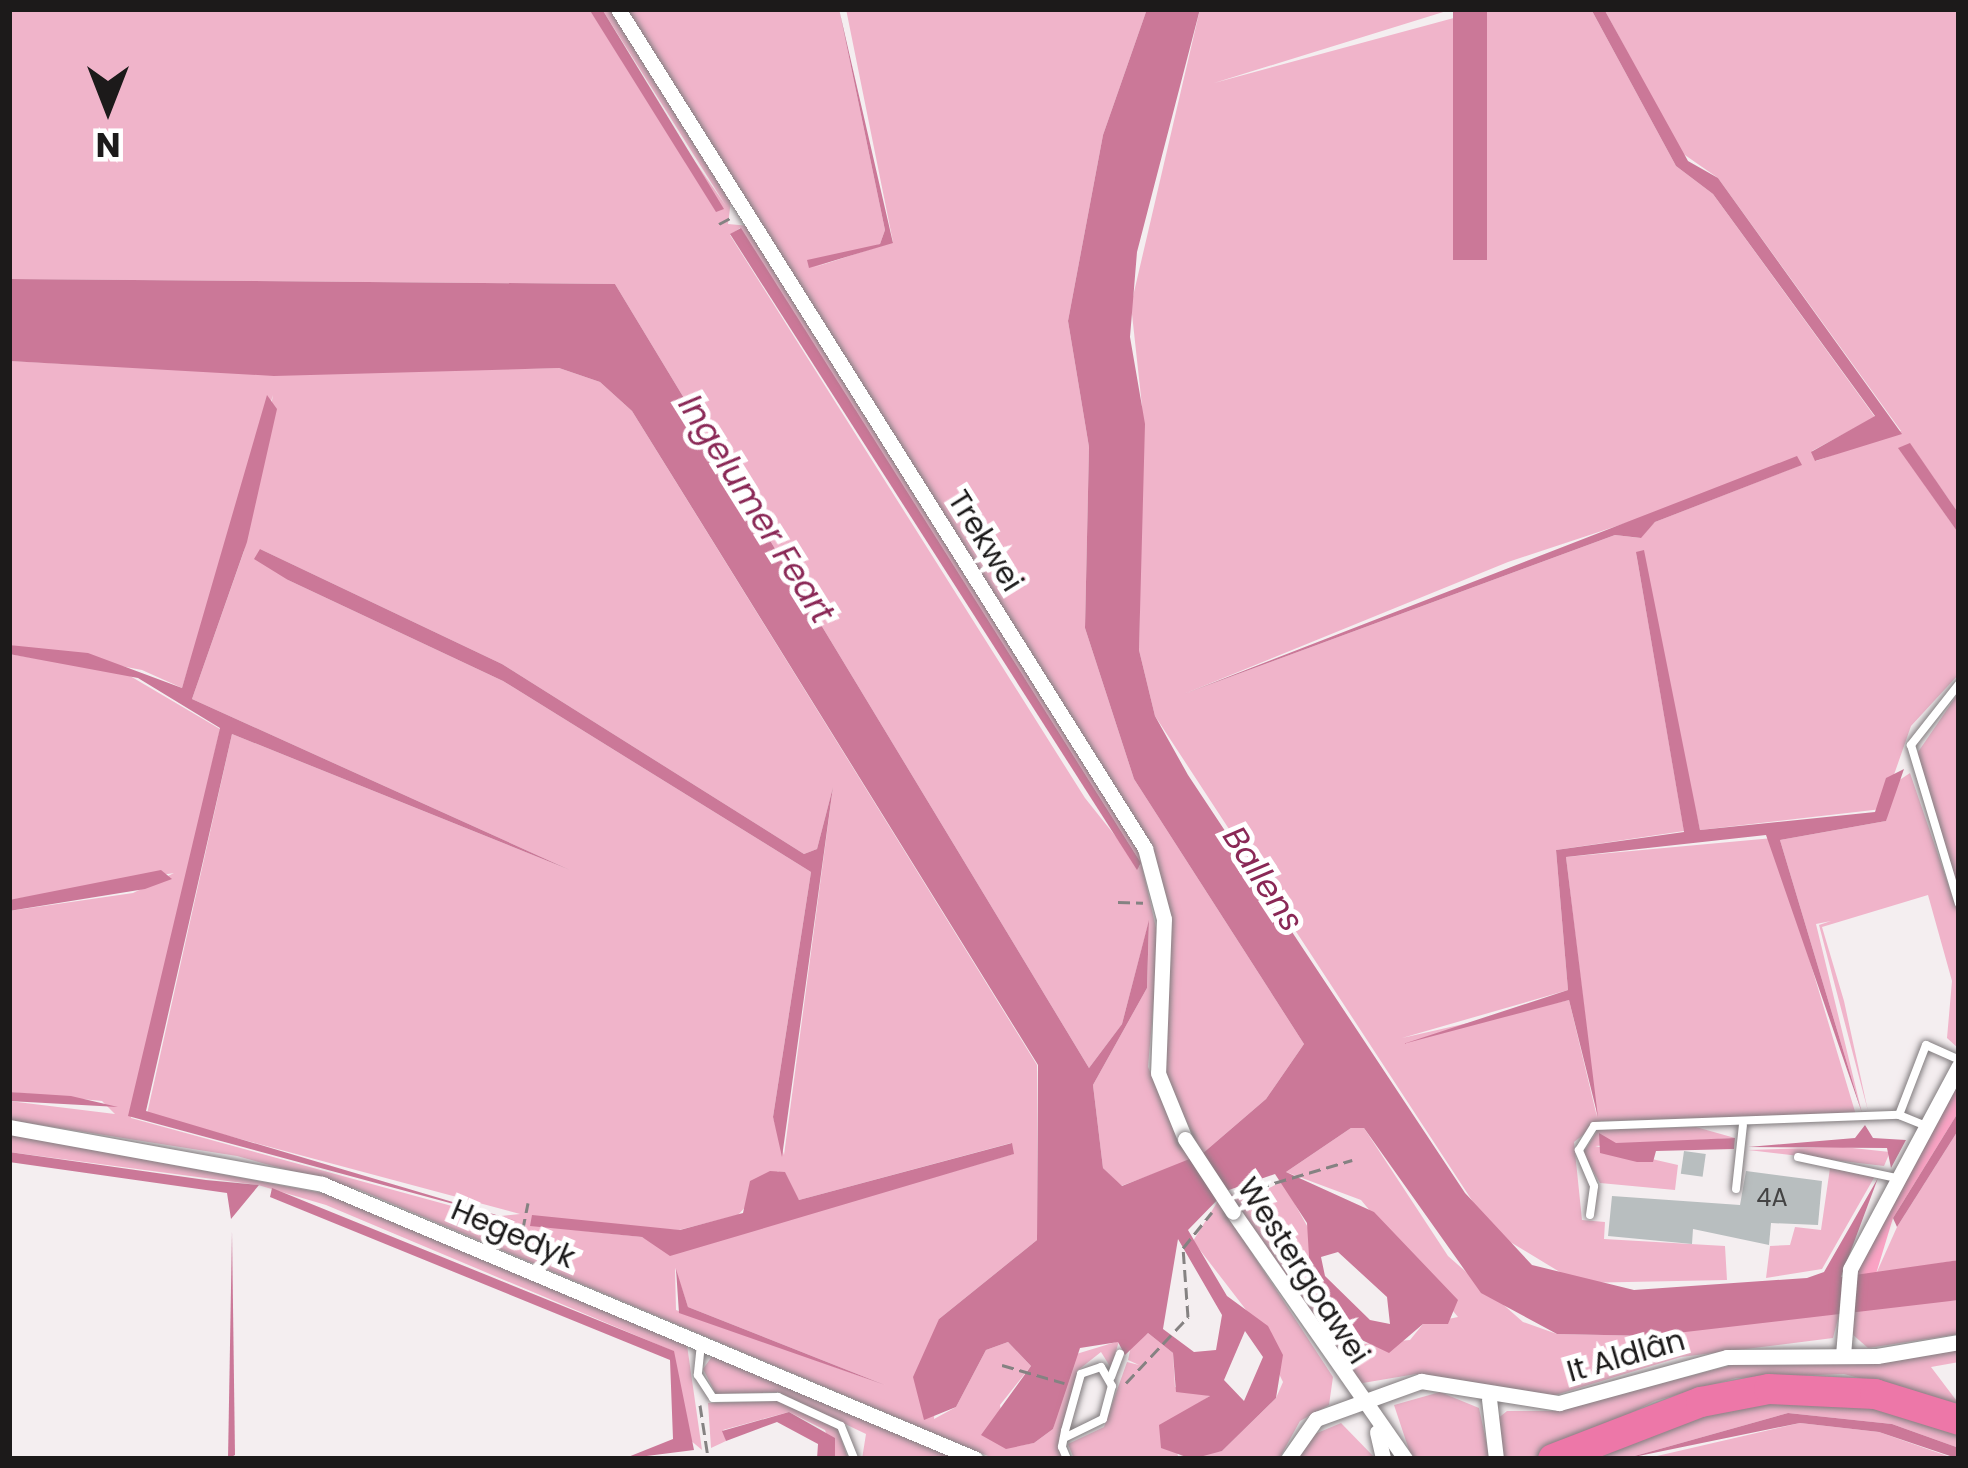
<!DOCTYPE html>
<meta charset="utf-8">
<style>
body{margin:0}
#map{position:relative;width:1968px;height:1468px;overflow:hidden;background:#f4eef0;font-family:Poppins,sans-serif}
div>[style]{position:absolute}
.green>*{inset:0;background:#f0b4ca}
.forest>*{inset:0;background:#faa3c4}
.water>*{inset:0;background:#cb7898;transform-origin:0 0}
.building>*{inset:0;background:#b8bebf;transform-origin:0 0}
.path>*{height:3px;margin-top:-1.5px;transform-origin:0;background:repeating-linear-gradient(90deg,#858282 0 12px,transparent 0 18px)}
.roads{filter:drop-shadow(0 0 3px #817c7e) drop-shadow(0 0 3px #817c7e)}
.service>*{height:8px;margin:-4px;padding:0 4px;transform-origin:4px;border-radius:4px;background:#fff}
.minor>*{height:15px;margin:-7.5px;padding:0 7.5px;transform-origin:7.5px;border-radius:7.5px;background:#fff}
.motorway>*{height:30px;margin:-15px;padding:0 15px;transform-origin:15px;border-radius:15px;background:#ed77a8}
.bridges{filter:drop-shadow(0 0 3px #817c7e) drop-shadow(0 0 3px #817c7e)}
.minor-bridge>*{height:15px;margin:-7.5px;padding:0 7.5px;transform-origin:7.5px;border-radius:7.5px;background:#fff}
span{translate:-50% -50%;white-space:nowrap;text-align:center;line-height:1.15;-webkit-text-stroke:10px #fff;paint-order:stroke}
.number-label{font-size:24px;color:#434343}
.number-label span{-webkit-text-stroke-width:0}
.street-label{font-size:30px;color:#1c1a1a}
.water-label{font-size:33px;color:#8a2856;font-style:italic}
.frame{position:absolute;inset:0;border:12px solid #1c1a1a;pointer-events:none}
.north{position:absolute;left:48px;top:48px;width:120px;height:120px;-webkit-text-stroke:9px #fff;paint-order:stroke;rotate:180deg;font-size:33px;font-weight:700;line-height:48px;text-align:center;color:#1c1a1a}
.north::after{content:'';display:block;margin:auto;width:42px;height:54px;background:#1c1a1a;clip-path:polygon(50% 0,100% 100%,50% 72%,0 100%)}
</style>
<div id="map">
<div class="green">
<i style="clip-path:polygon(evenodd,9px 9px,589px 9px,726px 206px,602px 9px,612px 9px,731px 200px,728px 224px,750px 226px,1137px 844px,1159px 941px,1148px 1067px,1191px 1160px,1121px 1186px,1103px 1168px,1093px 1085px,1147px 988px,1149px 921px,1122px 1024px,1089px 1068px,615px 284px,9px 279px,9px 9px,740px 228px,1141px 863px,1140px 867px,1085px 798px,730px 235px,740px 228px)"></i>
<i style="clip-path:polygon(623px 9px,839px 9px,885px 230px,880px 244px,812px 268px,893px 242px,846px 9px,1147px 9px,1103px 135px,1068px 321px,1089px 447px,1085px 628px,1134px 779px,1304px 1044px,1266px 1099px,1202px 1154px,1164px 1074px,1171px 922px,1148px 844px)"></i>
<i style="clip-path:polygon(evenodd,1200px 9px,1453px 9px,1214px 83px,1487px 9px,1591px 9px,1676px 166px,1713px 194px,1875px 417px,1812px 451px,1816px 461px,1901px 431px,1718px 178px,1682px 153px,1604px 9px,1959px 9px,1959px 514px,1910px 444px,1899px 448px,1959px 534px,1959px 674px,1911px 726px,1882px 809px,1700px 830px,1636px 552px,1684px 831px,1556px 850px,1568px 990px,1402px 1038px,1569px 1000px,1597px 1117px,1566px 857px,1773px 838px,1856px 1115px,1601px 1121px,1574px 1142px,1582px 1220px,1605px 1222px,1604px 1239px,1725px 1246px,1727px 1280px,1578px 1283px,1492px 1231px,1155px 716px,1139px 650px,1142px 406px,1131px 305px,1200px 9px,1801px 465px,1655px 522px,1640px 538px,1615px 535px,1184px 694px,1508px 562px,1801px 465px)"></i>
<i style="clip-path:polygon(evenodd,9px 361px,267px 374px,559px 368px,600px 382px,632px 411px,1037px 1065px,1037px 1240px,939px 1319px,934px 1419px,956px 1407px,986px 1350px,1008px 1342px,1031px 1366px,1000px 1405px,1006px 1448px,1034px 1443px,1053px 1429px,1073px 1355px,1119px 1341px,1111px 1368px,1101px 1352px,1077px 1371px,1062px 1459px,995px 1459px,360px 1190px,237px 1156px,9px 1120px,9px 1101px,115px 1114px,102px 1101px,9px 1092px,9px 911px,133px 893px,174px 873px,9px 900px,9px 654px,125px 673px,220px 729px,131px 1118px,492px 1217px,520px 1214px,147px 1114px,232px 734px,570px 870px,192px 699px,244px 551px,273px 395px,182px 688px,142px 670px,9px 645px,9px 361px,260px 549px,502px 664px,804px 854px,817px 849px,833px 787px,784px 1155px,773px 1117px,811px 872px,503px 681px,288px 580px,260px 549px,9px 361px,1011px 1143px,1013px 1154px,676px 1252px,642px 1237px,530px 1225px,679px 1230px,738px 1215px,778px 1171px,799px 1200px,1011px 1143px,9px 361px,675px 1268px,688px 1307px,885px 1385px,676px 1310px,675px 1268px)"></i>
<i style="clip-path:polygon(1959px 692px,1959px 893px,1916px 755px)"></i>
<i style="clip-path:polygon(1910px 773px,1959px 916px,1959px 1049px,1947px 1038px,1952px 981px,1928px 895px,1822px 927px,1844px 1001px,1868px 1111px,1819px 925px,1831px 921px,1816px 924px,1862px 1113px,1780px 840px,1886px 821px,1892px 785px)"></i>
<i style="clip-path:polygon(1696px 1127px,1735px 1138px,1595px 1146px,1678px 1165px,1675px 1190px,1600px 1183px,1583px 1153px,1598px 1130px)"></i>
<i style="clip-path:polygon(1351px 1128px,1364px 1128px,1448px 1256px,1523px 1322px,1557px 1334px,1651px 1336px,1841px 1307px,1833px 1338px,1681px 1357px,1552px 1396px,1416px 1374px,1351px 1385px,1228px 1194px,1255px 1196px,1282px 1181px,1311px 1233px,1310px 1273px,1328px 1315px,1363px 1344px,1410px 1340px,1423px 1324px,1458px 1317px,1361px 1200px,1286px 1172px)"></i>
<i style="clip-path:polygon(1959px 1129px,1959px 1260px,1876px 1274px,1897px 1227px)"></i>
<i style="clip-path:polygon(9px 1134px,327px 1194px,687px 1345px,702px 1450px,683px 1434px,673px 1351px,326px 1205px,258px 1185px,9px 1152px)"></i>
<i style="clip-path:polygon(1748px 1150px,1843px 1147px,1890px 1152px,1884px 1166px)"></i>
<i style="clip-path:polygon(1830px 1168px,1875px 1176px,1822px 1269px,1766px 1278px,1770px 1246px,1790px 1245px,1795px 1227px,1821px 1230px)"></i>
<i style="clip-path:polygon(1218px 1201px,1333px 1377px,1329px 1405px,1300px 1421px,1279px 1459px,1074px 1459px,1068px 1444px,1104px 1427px,1127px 1362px,1139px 1365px,1128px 1360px,1131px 1346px,1148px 1333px,1173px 1353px,1175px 1387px,1210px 1396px,1170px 1421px,1178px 1456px,1222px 1451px,1276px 1398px,1283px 1382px,1250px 1315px,1193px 1241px)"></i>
<i style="clip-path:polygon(1959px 1300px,1959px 1334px,1868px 1348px,1852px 1334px,1853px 1307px)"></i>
<i style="clip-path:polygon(1959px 1349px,1959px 1362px,1931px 1367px,1959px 1404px,1844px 1374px,1736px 1378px,1655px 1401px,1539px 1459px,1502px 1459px,1496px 1420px,1507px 1411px,1554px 1411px,1740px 1363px)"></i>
<i style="clip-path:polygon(713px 1355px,959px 1459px,862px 1459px,866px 1434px,778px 1392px,716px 1394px,703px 1369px)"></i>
<i style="clip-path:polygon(1440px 1392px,1479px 1408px,1490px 1459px,1412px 1459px,1394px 1405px)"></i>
<i style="clip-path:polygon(1803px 1393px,1959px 1426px,1959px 1448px,1892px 1424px,1788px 1413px,1624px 1459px,1567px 1459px,1663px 1421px)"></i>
<i style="clip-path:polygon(778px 1401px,838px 1429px,848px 1459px,835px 1459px,825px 1430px,789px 1412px,723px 1430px,726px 1441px,711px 1448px,708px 1403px)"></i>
<i style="clip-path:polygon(1341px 1423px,1376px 1459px,1297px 1459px,1310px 1436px)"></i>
<i style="clip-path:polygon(1800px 1423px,1879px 1432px,1956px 1459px,1644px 1459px)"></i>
</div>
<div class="forest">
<i style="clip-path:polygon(1959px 1075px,1959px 1111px,1893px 1218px,1876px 1274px,1854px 1278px)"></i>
</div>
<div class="water">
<i style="clip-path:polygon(589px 9px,602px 9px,724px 209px,716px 212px)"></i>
<i style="clip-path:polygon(839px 9px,893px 243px,809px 268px,807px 260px,880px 244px,885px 230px)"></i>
<i style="clip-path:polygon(evenodd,1147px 9px,1200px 9px,1137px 252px,1130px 337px,1145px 424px,1139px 650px,1155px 716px,1188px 775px,1465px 1193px,1532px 1265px,1634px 1290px,1807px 1278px,1824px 1272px,1878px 1178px,1841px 1277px,1959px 1260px,1959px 1300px,1651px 1336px,1557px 1334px,1481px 1293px,1364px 1128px,1351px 1128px,1286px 1172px,1374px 1212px,1458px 1300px,1448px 1324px,1423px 1324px,1389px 1353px,1343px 1331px,1310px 1273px,1307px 1223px,1275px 1174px,1226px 1191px,1188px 1230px,1227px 1296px,1268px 1326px,1283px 1355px,1276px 1398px,1222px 1451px,1192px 1459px,1161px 1448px,1159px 1425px,1210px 1396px,1176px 1392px,1173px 1353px,1148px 1333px,1125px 1355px,1118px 1342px,1080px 1348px,1053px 1429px,1034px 1443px,1006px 1449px,981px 1435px,1031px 1366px,1008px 1342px,986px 1350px,956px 1407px,924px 1420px,913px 1377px,939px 1319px,1037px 1240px,1038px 1065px,632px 411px,600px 382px,559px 368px,274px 376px,9px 361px,9px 279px,615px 284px,1089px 1068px,1122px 1024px,1149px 920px,1147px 988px,1093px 1085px,1103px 1168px,1122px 1186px,1202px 1154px,1266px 1099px,1304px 1044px,1134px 779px,1085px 628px,1089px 447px,1068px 321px,1103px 135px,1147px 9px,1178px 1239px,1222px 1315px,1216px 1350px,1194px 1352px,1163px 1329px,1178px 1239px,1147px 9px,1338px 1252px,1387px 1297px,1390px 1324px,1370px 1320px,1325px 1276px,1321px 1257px,1338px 1252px,1147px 9px,1245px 1331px,1263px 1357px,1244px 1401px,1224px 1380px,1245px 1331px)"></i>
<i style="left:1453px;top:9px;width:34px;height:251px"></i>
<i style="clip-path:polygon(1591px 9px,1604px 9px,1688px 161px,1718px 178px,1902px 434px,1815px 461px,1811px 452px,1875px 416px,1713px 194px,1676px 166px)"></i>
<i style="clip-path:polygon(741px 228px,1141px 863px,1137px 870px,730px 234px)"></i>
<i style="clip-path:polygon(267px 395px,277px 409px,247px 542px,192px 699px,570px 870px,232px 734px,146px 1111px,520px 1222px,128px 1116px,220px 728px,138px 678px,9px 654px,9px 645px,88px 653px,182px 688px)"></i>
<i style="clip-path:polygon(1910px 443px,1959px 514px,1959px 534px,1898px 448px)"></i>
<i style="clip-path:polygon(1797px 456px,1802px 465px,1655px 522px,1641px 538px,1615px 535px,1184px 694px)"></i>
<i style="clip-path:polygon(260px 549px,502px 664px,804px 854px,817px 849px,833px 787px,782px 1157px,773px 1117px,811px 872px,503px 681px,288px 580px,254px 559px)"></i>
<i style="clip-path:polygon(1644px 550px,1700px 830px,1875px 812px,1886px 778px,1904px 769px,1886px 821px,1780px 840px,1862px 1113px,1766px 835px,1566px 857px,1598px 1117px,1569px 1000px,1403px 1044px,1568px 990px,1556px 850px,1684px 832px,1636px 552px)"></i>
<i style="clip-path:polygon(161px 870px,172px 879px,145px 889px,9px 911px,9px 900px)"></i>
<i style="clip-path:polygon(9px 1092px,71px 1096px,118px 1107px,9px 1101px)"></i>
<i style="clip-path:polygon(1959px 1111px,1959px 1129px,1897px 1227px,1893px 1218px)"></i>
<i style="clip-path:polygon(1865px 1125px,1873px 1138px,1906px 1140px,1891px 1168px,1887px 1148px,1748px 1147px,1855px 1138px)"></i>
<i style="clip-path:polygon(1599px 1133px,1616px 1143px,1735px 1138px,1734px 1149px,1656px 1151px,1653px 1162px,1637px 1162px,1600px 1153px)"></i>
<i style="clip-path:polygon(1012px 1143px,1014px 1154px,670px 1256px,642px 1237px,530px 1226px,532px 1215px,680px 1230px,743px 1213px,750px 1181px,770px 1171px,785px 1172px,799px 1200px)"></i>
<i style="clip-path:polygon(9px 1152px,206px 1180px,259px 1185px,231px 1219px,227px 1193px,9px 1162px)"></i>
<i style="clip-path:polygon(272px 1188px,674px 1351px,694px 1450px,623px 1459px,673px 1439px,670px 1360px,270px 1197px)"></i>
<i style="clip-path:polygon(232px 1231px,235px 1455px,228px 1459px)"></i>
<i style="clip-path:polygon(676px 1269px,688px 1307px,885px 1385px,679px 1313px)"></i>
<i style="clip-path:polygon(789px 1412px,835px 1438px,835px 1459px,817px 1459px,818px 1444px,777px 1422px,726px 1441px,722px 1431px)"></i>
<i style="clip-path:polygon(1788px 1413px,1892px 1424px,1959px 1448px,1959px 1459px,1879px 1432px,1800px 1423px,1624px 1459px)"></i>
</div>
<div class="building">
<i style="left:1684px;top:1151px;width:22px;height:23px;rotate:8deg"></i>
<i style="clip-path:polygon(1746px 1171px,1822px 1181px,1818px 1225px,1771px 1223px,1769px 1245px,1693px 1229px,1692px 1244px,1608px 1236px,1612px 1196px,1740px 1205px)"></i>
</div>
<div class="path">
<i style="left:719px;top:224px;width:15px;rotate:-28deg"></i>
<i style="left:1118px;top:902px;width:25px;rotate:2deg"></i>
<i style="left:1240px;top:1193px;width:117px;rotate:-16.4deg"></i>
<i style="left:519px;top:1248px;width:46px;rotate:-78.7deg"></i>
<i style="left:1002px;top:1365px;width:65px;rotate:16.2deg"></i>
<i style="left:1126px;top:1383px;width:91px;rotate:-46.8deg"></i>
<i style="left:1188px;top:1317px;width:69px;rotate:-94.1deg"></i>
<i style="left:1183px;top:1248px;width:46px;rotate:-51.1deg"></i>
<i style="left:700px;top:1405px;width:53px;rotate:81.3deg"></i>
</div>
<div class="roads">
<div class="service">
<i style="left:1959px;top:684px;width:78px;rotate:128.2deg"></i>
<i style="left:1911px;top:745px;width:166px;rotate:73.2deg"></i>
<i style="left:1899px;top:1115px;width:75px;rotate:-68.9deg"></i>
<i style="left:1926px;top:1045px;width:36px;rotate:24deg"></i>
<i style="left:1798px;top:1157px;width:100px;rotate:12.1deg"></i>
<i style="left:1736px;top:1189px;width:64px;rotate:-83.8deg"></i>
<i style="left:1590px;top:1215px;width:29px;rotate:-82deg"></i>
<i style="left:1594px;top:1186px;width:39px;rotate:-113deg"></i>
<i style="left:1579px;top:1150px;width:28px;rotate:-58deg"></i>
<i style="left:1594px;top:1126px;width:305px;rotate:-2.1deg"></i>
<i style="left:1899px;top:1115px;width:29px;rotate:22deg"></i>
<i style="left:701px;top:1344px;width:31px;rotate:96deg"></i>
<i style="left:698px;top:1375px;width:27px;rotate:57deg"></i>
<i style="left:713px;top:1398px;width:65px;rotate:-0.9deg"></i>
<i style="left:778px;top:1397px;width:69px;rotate:24.7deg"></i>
<i style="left:841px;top:1426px;width:35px;rotate:68deg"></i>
<i style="left:1111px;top:1377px;width:25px;rotate:-69deg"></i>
<i style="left:1064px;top:1438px;width:43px;rotate:-26deg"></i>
<i style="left:1103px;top:1419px;width:34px;rotate:-75deg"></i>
<i style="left:1112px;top:1386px;width:22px;rotate:-120deg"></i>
<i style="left:1101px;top:1367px;width:21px;rotate:161deg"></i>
<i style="left:1081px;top:1374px;width:59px;rotate:105.7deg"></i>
<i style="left:1065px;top:1431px;width:16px;rotate:101deg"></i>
<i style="left:1062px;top:1447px;width:13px;rotate:67deg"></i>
</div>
<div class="minor">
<i style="left:618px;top:9px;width:991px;rotate:57.87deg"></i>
<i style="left:1145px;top:848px;width:73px;rotate:75deg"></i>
<i style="left:1164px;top:919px;width:154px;rotate:92.2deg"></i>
<i style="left:1158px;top:1073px;width:71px;rotate:67.8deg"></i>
<i style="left:9px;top:1127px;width:318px;rotate:10.3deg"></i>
<i style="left:322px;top:1184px;width:709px;rotate:22.81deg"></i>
<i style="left:1233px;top:1212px;width:301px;rotate:55.1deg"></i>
<i style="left:1843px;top:1355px;width:86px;rotate:-85.3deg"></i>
<i style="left:1850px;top:1269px;width:230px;rotate:-61.8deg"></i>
<i style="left:1489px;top:1399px;width:60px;rotate:83.3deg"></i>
<i style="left:1377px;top:1432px;width:28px;rotate:77deg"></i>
<i style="left:1288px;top:1459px;width:49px;rotate:-55deg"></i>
<i style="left:1316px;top:1419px;width:112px;rotate:-19.9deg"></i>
<i style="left:1421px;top:1381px;width:140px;rotate:9.1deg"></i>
<i style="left:1559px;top:1403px;width:174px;rotate:-15.3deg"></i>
<i style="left:1727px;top:1357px;width:150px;rotate:-0.4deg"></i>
<i style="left:1877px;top:1356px;width:83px;rotate:-9.7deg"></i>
</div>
<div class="motorway">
<i style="left:1553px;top:1459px;width:159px;rotate:-21.1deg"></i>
<i style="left:1701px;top:1402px;width:69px;rotate:-10.8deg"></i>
<i style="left:1769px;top:1389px;width:106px;rotate:2.7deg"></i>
<i style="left:1875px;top:1394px;width:88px;rotate:17.2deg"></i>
</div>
</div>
<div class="bridges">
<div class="minor-bridge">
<i style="left:1185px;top:1139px;width:87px;rotate:56.7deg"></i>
</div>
</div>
<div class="number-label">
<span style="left:1772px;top:1198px">4A</span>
</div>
<div class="street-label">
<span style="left:985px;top:541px;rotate:58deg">Trekwei</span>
<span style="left:513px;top:1234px;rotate:23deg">Hegedyk</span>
<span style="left:1303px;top:1271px;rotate:57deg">Westergoawei</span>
<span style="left:1626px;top:1356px;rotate:-16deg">It Aldlân</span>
</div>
<div class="water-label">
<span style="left:756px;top:509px;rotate:58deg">Ingelumer Feart</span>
<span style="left:1263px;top:879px;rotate:57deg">Ballens</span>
</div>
<div class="frame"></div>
<div class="north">N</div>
</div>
